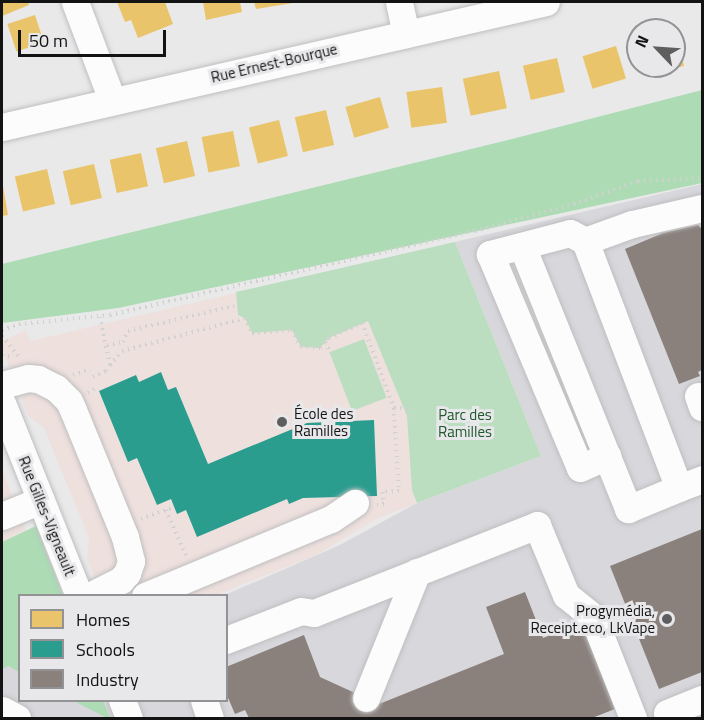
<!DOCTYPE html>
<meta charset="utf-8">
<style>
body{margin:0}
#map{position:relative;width:704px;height:720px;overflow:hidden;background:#e9e9ea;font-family:"Titillium Web",sans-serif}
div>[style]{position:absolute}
.commercial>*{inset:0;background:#ede0db}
.built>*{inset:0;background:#d7d7dc}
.education>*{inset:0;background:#eee0dd}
.green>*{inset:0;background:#bbdec0;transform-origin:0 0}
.forest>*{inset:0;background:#acdbb4}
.homes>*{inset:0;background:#e9c46a;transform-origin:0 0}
.schools>*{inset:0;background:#2a9d8f}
.industry>*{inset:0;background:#8a817c}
.path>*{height:4px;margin-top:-2px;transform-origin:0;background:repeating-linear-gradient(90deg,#d1d1d2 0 1.5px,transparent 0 6px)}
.roads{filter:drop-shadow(0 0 2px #bfbfc0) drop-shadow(0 0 2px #bfbfc0)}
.minor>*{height:27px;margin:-13.5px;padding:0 13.5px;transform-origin:13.5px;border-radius:13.5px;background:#fcfcfc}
.dots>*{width:16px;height:16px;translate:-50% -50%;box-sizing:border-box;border:3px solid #e8e8eb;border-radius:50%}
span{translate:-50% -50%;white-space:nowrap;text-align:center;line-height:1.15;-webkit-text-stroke:6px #e8e8eb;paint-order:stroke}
.street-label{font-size:15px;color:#131314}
.poi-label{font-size:15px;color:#131314}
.left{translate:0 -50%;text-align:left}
.right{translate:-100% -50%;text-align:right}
.park-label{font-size:15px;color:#1e582b}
.frame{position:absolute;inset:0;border:3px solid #131314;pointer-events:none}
.legend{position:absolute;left:18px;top:594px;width:210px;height:108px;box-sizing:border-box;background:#e8e8eb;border:2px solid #939395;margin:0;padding:8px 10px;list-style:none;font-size:18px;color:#131314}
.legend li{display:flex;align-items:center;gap:12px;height:30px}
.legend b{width:30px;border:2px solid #939395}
.north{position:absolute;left:626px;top:18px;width:60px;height:60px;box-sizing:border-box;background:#e8e8eb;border:2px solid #939395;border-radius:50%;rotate:295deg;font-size:16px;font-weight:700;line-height:24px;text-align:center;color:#131314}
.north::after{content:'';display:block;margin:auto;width:21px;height:27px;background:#5e5e5f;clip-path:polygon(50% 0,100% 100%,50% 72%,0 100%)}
.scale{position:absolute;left:18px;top:30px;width:148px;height:27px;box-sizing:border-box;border:3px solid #131314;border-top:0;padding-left:8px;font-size:18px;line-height:21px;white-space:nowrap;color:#131314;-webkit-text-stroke:4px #e8e8eb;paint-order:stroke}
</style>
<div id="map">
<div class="commercial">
<i style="clip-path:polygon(2px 470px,26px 530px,2px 542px)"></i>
</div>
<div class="built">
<i style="clip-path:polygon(702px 184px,702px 718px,2px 718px,2px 666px,19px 656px,20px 700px,226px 700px,225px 595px,340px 545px,417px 503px,541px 456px,455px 242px)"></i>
</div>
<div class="education">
<i style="clip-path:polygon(455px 242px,541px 456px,378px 518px,316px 555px,216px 595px,102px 595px,87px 558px,89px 538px,44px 428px,29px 417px,2px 349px,2px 341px,26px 330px,30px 341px)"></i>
</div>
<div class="green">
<i style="clip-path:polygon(455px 242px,541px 456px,417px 503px,412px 490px,407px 416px,368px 321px,329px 338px,320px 348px,301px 347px,292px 330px,252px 333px,245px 318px,238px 315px,236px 292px)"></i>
<i style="left:364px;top:339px;width:63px;height:37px;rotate:69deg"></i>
</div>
<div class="forest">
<i style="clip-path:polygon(702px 90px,702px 183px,118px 308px,2px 323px,2px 264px,516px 138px)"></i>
<i style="clip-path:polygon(36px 526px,63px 595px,20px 596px,19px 672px,9px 666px,2px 669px,2px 542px)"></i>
<i style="clip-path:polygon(74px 701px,103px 701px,110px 718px,107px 718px)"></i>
</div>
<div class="homes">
<i style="clip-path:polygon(2px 2px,28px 2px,29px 5px,2px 16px)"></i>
<i style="clip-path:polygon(117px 2px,165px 2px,173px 24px,138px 38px,131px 20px,125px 22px)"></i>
<i style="clip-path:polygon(203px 2px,240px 2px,242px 12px,206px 20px)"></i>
<i style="clip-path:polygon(254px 2px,293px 2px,293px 3px,256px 9px)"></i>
<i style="left:35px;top:15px;width:29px;height:29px;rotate:72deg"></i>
<i style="clip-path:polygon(675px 30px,684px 66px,649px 74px,647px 66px,674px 66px)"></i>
<i style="left:616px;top:46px;width:34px;height:35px;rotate:73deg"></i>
<i style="left:557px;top:58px;width:35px;height:35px;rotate:77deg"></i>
<i style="left:499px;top:71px;width:38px;height:37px;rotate:78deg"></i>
<i style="left:442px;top:87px;width:36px;height:36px;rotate:82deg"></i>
<i style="left:380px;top:97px;width:32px;height:36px;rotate:74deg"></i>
<i style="left:326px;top:110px;width:36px;height:32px;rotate:77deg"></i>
<i style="left:279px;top:120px;width:37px;height:31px;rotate:76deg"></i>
<i style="left:233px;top:131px;width:36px;height:32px;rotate:79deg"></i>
<i style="left:187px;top:141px;width:36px;height:32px;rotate:77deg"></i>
<i style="left:141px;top:153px;width:34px;height:32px;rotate:78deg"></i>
<i style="left:94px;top:164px;width:35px;height:32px;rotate:77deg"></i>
<i style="left:47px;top:169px;width:36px;height:33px;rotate:77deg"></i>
<i style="clip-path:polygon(3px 186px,8px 215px,2px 216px,2px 187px)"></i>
</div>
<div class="schools">
<i style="clip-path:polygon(161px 372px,168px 390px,176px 387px,208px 464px,307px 423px,374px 420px,377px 496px,303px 498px,289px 504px,287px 499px,197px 537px,186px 510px,177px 514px,171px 499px,157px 505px,137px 458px,128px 462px,99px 391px,136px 375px,139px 382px)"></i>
</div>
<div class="industry">
<i style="clip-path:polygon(698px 225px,702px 229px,702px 370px,698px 372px,700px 376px,679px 384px,625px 249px,663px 233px)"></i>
<i style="clip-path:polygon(702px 529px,702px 672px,659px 689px,610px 566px)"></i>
<i style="clip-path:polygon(525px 592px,543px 638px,581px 623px,615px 709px,592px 718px,249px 718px,245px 710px,235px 714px,226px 693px,226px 667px,304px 635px,320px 677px,379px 704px,504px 654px,486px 607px)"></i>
</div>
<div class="path">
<i style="left:2px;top:330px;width:18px;rotate:-19deg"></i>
<i style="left:19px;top:324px;width:91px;rotate:-5.6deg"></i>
<i style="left:110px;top:315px;width:375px;rotate:-13deg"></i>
<i style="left:475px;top:231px;width:103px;rotate:-15.3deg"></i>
<i style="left:574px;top:204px;width:68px;rotate:-19.8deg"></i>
<i style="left:638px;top:181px;width:64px;rotate:-2.7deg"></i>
<i style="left:2px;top:336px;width:28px;rotate:51deg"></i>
<i style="left:326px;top:342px;width:12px;rotate:70deg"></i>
<i style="left:107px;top:345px;width:16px;rotate:-11deg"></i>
<i style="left:123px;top:342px;width:12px;rotate:-66deg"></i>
<i style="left:128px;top:331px;width:109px;rotate:-13.3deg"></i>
<i style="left:2px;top:356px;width:10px;rotate:6deg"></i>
<i style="left:110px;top:365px;width:18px;rotate:-49deg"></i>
<i style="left:122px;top:351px;width:127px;rotate:-15deg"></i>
<i style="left:245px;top:318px;width:17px;rotate:65deg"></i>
<i style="left:252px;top:333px;width:40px;rotate:-4.3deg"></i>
<i style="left:292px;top:330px;width:19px;rotate:62deg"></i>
<i style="left:301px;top:347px;width:19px;rotate:3deg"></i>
<i style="left:320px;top:348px;width:13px;rotate:-48deg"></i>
<i style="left:329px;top:338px;width:36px;rotate:-24deg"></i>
<i style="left:362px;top:323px;width:91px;rotate:69.4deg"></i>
<i style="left:394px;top:408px;width:83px;rotate:86.6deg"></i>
<i style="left:399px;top:491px;width:16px;rotate:176deg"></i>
<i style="left:383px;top:492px;width:12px;rotate:85deg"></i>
<i style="left:384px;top:504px;width:7px;rotate:172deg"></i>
<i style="left:73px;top:375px;width:18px;rotate:-19deg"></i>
<i style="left:93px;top:377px;width:14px;rotate:-25deg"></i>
<i style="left:106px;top:371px;width:7px;rotate:-56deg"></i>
<i style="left:110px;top:365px;width:49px;rotate:-101.8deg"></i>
<i style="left:88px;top:393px;width:11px;rotate:-34deg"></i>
<i style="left:394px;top:408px;width:16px;rotate:4deg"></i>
<i style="left:410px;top:409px;width:16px;rotate:79deg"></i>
<i style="left:166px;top:510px;width:50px;rotate:66.5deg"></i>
<i style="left:141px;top:519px;width:35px;rotate:-20deg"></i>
</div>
<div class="roads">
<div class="minor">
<i style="left:75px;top:2px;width:105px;rotate:69.3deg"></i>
<i style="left:399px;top:2px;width:33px;rotate:78deg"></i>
<i style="left:2px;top:127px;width:558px;rotate:-12.94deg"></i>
<i style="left:702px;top:208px;width:72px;rotate:167.1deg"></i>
<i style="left:632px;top:224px;width:50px;rotate:160.1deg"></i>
<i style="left:585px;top:241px;width:264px;rotate:69.2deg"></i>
<i style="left:679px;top:488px;width:25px;rotate:-21deg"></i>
<i style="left:585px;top:241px;width:17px;rotate:-152deg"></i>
<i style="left:570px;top:233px;width:83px;rotate:165.3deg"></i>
<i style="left:490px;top:254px;width:232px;rotate:67.2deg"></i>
<i style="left:580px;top:468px;width:30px;rotate:-24deg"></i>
<i style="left:522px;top:246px;width:284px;rotate:68deg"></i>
<i style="left:628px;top:509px;width:55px;rotate:-22.4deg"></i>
<i style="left:2px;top:385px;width:27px;rotate:-15deg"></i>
<i style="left:28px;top:378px;width:10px;rotate:6deg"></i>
<i style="left:38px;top:379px;width:20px;rotate:27deg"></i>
<i style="left:56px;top:388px;width:18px;rotate:45deg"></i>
<i style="left:69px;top:401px;width:10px;rotate:66deg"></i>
<i style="left:73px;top:410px;width:137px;rotate:67.7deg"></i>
<i style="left:125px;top:537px;width:25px;rotate:76deg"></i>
<i style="left:131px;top:561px;width:13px;rotate:108deg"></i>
<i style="left:127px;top:573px;width:9px;rotate:131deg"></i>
<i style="left:121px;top:580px;width:35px;rotate:153deg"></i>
<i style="left:698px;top:396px;width:12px;rotate:70deg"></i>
<i style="left:2px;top:403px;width:208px;rotate:68.2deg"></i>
<i style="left:2px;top:516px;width:42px;rotate:-22.3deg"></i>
<i style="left:145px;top:596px;width:201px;rotate:-22.5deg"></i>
<i style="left:331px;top:519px;width:29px;rotate:-34deg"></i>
<i style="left:226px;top:640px;width:80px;rotate:-21.1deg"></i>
<i style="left:301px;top:611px;width:13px;rotate:9deg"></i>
<i style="left:314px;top:613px;width:240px;rotate:-21.5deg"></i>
<i style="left:537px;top:525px;width:76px;rotate:67.5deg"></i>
<i style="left:566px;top:595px;width:35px;rotate:39deg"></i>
<i style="left:593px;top:617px;width:109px;rotate:68.4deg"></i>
<i style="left:366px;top:698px;width:136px;rotate:-68deg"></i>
<i style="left:122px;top:700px;width:19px;rotate:69deg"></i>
<i style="left:204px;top:700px;width:19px;rotate:72deg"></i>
<i style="left:2px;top:710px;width:17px;rotate:28deg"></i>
<i style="left:667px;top:713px;width:38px;rotate:-22deg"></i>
</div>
</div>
<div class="dots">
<i style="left:282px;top:422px;background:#5e5e5f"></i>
<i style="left:667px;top:619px;background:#5e5e5f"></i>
</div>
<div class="street-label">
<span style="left:274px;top:63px;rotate:-13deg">Rue Ernest-Bourque</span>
<span style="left:47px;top:516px;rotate:68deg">Rue Gilles-Vigneault</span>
</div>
<div class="poi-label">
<span class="left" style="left:294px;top:422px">École des<br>Ramilles</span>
<span class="right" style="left:655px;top:619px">Progymédia,<br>Receipt.eco, LkVape</span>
</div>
<div class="park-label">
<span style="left:465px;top:423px">Parc des<br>Ramilles</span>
</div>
<div class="frame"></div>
<ul class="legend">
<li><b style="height:16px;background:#e9c46a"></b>Homes</li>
<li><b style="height:16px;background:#2a9d8f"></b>Schools</li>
<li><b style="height:16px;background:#8a817c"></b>Industry</li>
</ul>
<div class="north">N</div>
<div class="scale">50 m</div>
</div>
